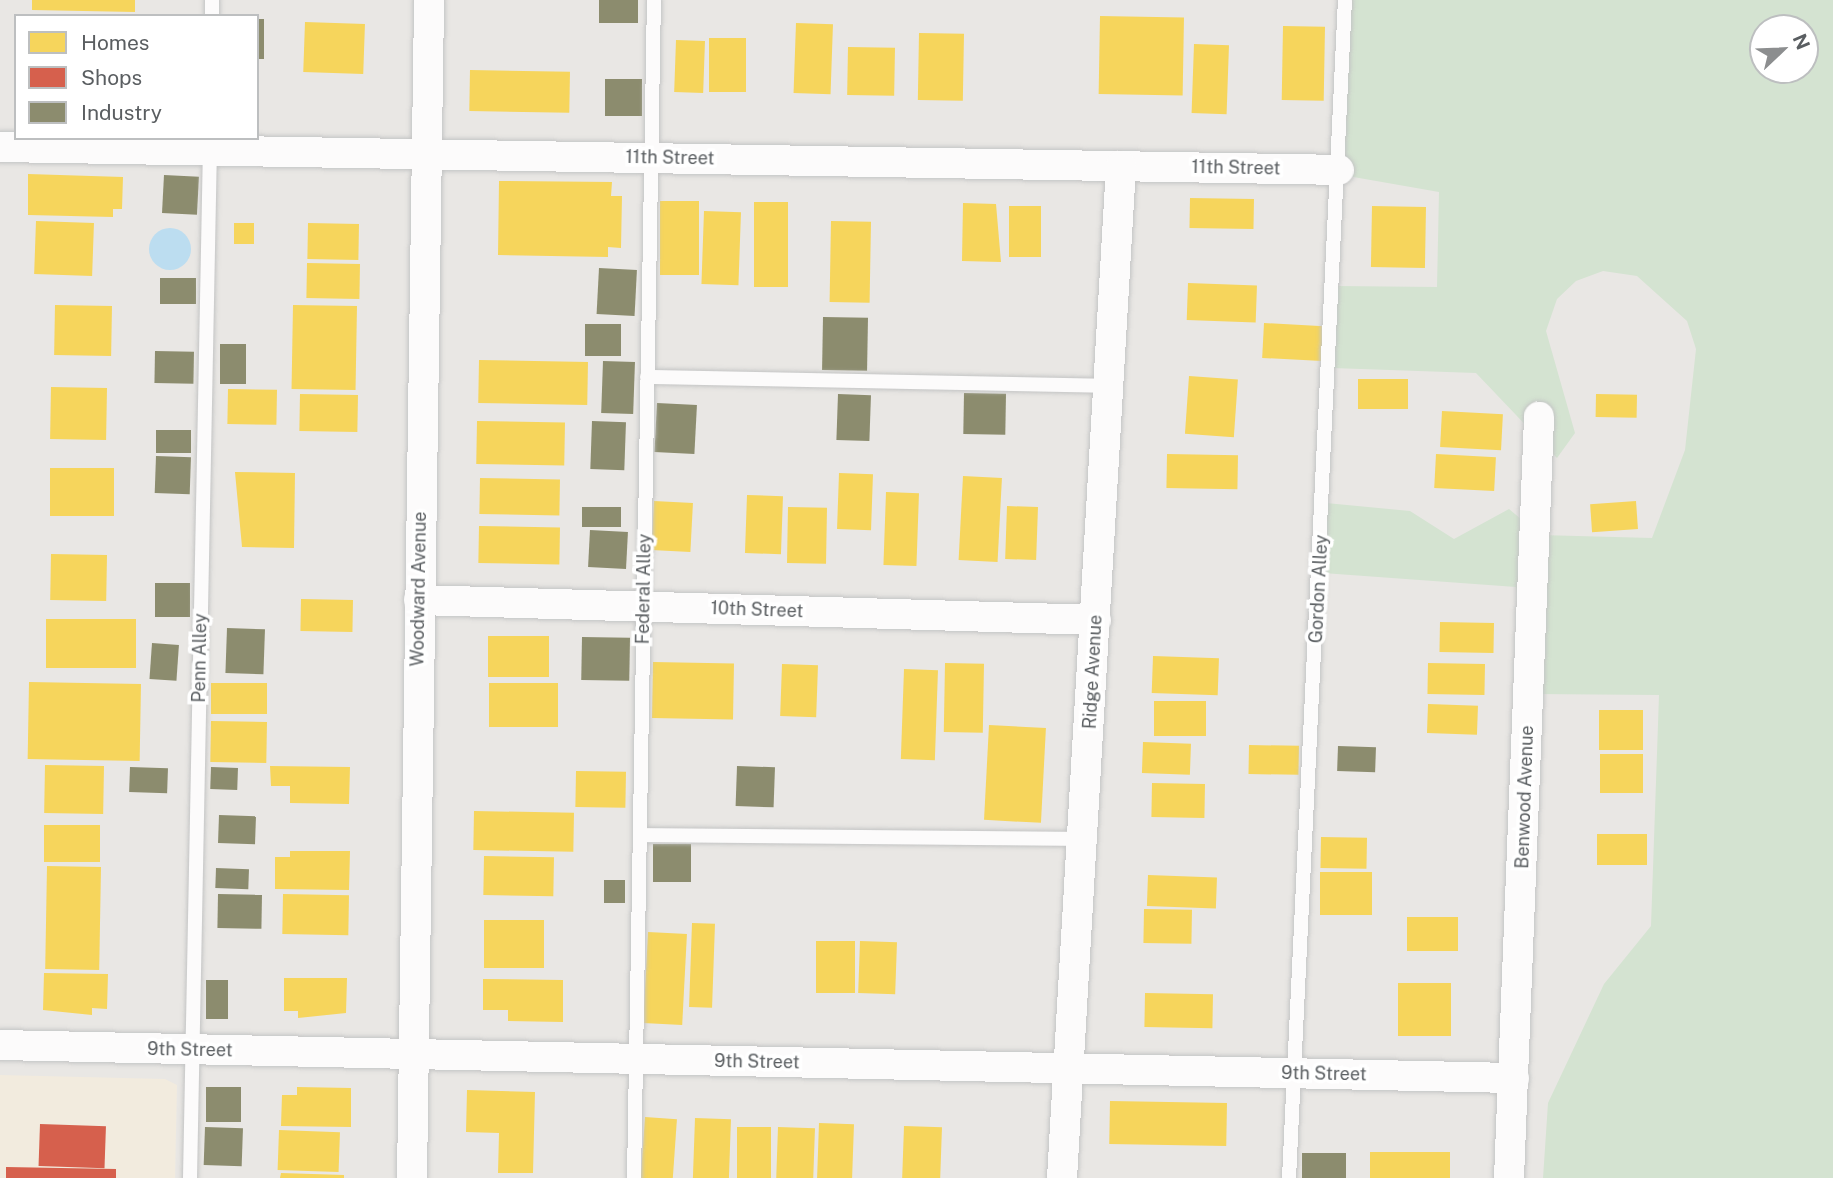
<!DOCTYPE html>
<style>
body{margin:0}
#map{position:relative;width:1833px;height:1178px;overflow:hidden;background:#e9e7e4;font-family:"Public Sans",sans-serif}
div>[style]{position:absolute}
.commercial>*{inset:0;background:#f2ebde}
.green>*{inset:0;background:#d4e3d1}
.water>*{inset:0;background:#bcddf0}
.round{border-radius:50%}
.homes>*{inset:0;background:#f6d55c;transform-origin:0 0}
.shops>*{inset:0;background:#d6604d;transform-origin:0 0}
.industry>*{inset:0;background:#8c8c6e;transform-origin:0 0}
.roads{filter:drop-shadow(0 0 2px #c3c4c4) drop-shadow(0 0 2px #c3c4c4)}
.lane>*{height:14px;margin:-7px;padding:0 7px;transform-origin:7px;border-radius:7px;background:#fcfbfb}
.street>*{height:30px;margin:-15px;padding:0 15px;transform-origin:15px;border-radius:15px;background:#fcfbfb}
span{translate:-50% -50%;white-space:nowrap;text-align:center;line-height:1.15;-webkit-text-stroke:7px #fff;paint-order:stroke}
.street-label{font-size:18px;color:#5a5e61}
.legend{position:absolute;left:14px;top:14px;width:245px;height:126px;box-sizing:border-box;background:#fff;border:2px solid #bdbfc0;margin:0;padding:9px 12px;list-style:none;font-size:21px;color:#5a5e61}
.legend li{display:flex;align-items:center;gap:14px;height:35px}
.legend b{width:35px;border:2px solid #bdbfc0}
.north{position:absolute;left:1749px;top:14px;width:70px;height:70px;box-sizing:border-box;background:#fff;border:2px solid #bdbfc0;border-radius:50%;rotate:67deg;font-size:19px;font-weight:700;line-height:28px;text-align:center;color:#5a5e61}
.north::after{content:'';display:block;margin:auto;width:24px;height:32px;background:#8c8e8f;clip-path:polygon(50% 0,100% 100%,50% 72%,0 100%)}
</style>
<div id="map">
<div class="commercial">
<i style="clip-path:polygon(0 1075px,165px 1079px,177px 1085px,175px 1178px,0 1178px)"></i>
</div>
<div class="green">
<i style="clip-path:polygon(evenodd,1349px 0,1833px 0,1833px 1178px,1543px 1178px,1548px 1103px,1604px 984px,1651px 926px,1659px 695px,1533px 694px,1516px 587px,1323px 573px,1326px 503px,1410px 511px,1454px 539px,1509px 509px,1540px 535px,1652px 538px,1685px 450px,1696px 349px,1687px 321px,1637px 276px,1603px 271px,1576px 281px,1557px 299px,1546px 331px,1575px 433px,1557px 458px,1476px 373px,1332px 368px,1337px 286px,1437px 287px,1439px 192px,1342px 175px,1349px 0,1763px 28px,1805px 28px,1805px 70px,1763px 70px,1763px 28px)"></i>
</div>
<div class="water">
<i class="round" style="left:149px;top:228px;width:42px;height:42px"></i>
</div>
<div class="homes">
<i style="clip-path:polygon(32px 0,135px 0,135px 12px,32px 10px)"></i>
<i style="left:1100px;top:16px;width:84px;height:78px;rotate:1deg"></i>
<i style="left:305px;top:22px;width:60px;height:50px;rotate:2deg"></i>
<i style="left:796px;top:23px;width:37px;height:70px;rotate:2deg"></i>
<i style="left:1283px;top:26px;width:42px;height:74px;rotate:1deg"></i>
<i style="left:919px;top:33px;width:45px;height:67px;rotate:1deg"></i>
<i style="left:709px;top:38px;width:37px;height:54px"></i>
<i style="left:676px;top:40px;width:29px;height:52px;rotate:2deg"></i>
<i style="left:1194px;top:44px;width:35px;height:69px;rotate:2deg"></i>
<i style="left:848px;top:47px;width:47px;height:48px;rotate:1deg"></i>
<i style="left:470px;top:70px;width:100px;height:41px;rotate:1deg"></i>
<i style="clip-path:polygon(28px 174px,123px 177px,122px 209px,113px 209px,113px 217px,28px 215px)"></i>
<i style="clip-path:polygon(499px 181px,612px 182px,611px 196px,622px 196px,621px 248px,608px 247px,608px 257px,498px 255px)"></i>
<i style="left:1190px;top:198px;width:64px;height:30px;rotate:1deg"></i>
<i style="left:660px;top:201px;width:39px;height:74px"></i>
<i style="left:754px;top:202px;width:34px;height:85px"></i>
<i style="clip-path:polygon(963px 203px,996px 204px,1001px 262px,962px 261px)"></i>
<i style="left:1009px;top:206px;width:32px;height:51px"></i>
<i style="left:1372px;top:206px;width:54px;height:61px;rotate:1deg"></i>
<i style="left:704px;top:211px;width:37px;height:73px;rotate:2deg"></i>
<i style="left:36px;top:221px;width:58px;height:53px;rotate:2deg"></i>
<i style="left:831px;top:221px;width:40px;height:81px;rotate:1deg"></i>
<i style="left:234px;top:223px;width:20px;height:21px"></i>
<i style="left:308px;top:223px;width:51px;height:36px;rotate:1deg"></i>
<i style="left:307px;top:263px;width:53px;height:35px;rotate:1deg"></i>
<i style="left:1188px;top:283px;width:69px;height:37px;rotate:2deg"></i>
<i style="left:55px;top:305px;width:57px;height:50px;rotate:1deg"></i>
<i style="left:293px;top:305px;width:64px;height:84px;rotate:1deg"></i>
<i style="left:1264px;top:323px;width:60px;height:35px;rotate:3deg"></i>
<i style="left:479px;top:360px;width:109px;height:43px;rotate:1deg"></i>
<i style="left:1189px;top:376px;width:49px;height:58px;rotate:4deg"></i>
<i style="left:1358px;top:379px;width:50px;height:30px"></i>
<i style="left:51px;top:387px;width:56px;height:52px;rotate:1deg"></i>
<i style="left:228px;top:389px;width:49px;height:35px;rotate:1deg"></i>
<i style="left:300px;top:394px;width:58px;height:37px;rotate:1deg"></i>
<i style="left:1596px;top:394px;width:41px;height:23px;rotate:1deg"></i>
<i style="left:1442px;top:411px;width:61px;height:36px;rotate:3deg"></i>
<i style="left:477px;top:421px;width:88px;height:43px;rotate:1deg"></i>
<i style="left:1167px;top:454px;width:71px;height:34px;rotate:1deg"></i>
<i style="left:1436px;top:454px;width:60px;height:34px;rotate:3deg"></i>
<i style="left:50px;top:468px;width:64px;height:48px"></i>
<i style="clip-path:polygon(235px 472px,295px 473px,294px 548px,242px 547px)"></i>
<i style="left:839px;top:473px;width:34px;height:56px;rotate:2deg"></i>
<i style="left:963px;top:476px;width:39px;height:84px;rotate:3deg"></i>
<i style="left:480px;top:478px;width:80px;height:36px;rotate:1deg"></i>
<i style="left:886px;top:492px;width:33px;height:73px;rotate:2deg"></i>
<i style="left:747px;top:495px;width:36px;height:58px;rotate:2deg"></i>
<i style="left:654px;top:501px;width:39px;height:49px;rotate:3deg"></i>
<i style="left:1636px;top:501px;width:28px;height:46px;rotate:86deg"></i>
<i style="left:1007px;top:506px;width:31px;height:53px;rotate:2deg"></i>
<i style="left:788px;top:507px;width:39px;height:56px;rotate:1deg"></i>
<i style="left:479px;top:526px;width:81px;height:37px;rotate:1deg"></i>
<i style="left:51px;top:554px;width:56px;height:46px;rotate:1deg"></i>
<i style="left:301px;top:599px;width:52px;height:32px;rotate:1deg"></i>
<i style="left:46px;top:619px;width:90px;height:49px"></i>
<i style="left:1440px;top:622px;width:54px;height:30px;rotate:1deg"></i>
<i style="left:488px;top:636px;width:61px;height:41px"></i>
<i style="left:1153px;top:656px;width:66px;height:37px;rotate:2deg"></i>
<i style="left:653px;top:662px;width:81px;height:56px;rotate:1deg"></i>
<i style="left:945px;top:663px;width:39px;height:69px;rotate:1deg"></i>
<i style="left:1428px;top:663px;width:57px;height:31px;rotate:1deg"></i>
<i style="left:782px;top:664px;width:36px;height:52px;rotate:2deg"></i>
<i style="left:904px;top:669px;width:34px;height:90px;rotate:2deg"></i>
<i style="left:29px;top:682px;width:112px;height:77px;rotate:1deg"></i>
<i style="left:211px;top:683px;width:56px;height:31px"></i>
<i style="left:489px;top:683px;width:69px;height:44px"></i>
<i style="left:1154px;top:701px;width:52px;height:35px"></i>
<i style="left:1428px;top:704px;width:50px;height:29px;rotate:2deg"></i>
<i style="left:1599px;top:710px;width:44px;height:40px"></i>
<i style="left:211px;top:721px;width:56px;height:41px;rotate:1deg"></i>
<i style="left:989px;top:725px;width:57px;height:95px;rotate:3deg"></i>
<i style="left:1143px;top:742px;width:48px;height:31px;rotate:2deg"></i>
<i style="left:1249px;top:745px;width:50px;height:29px;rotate:1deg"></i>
<i style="left:1600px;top:754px;width:43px;height:39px"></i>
<i style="left:45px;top:765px;width:59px;height:48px;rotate:1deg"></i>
<i style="clip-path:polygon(270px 766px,350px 767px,349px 804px,290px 803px,290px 786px,271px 786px)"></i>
<i style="left:576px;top:771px;width:50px;height:36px;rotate:1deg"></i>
<i style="left:1152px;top:783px;width:53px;height:34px;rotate:1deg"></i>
<i style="left:474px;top:811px;width:100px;height:39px;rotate:1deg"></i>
<i style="left:44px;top:825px;width:56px;height:37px"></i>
<i style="left:1597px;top:834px;width:50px;height:31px"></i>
<i style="left:1321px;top:837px;width:46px;height:31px;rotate:1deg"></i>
<i style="clip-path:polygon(290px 851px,350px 851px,349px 890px,275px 889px,275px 857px,290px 857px)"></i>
<i style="left:484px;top:856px;width:70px;height:39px;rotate:1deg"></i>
<i style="left:47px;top:866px;width:54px;height:103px;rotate:1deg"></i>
<i style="left:1320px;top:872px;width:52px;height:43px"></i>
<i style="left:1148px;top:875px;width:69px;height:31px;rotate:2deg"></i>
<i style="left:283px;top:894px;width:66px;height:40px;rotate:1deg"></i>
<i style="left:1144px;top:909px;width:48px;height:34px;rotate:1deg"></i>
<i style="left:1407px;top:917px;width:51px;height:34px"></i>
<i style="left:484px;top:920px;width:60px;height:48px"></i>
<i style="left:692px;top:923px;width:23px;height:84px;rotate:2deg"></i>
<i style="left:648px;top:932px;width:39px;height:91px;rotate:3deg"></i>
<i style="left:816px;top:941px;width:39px;height:52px"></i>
<i style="left:860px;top:941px;width:37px;height:52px;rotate:2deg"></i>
<i style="clip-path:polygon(44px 973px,108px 974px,107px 1009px,92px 1008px,92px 1015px,43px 1010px)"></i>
<i style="clip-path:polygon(284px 978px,347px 978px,346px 1013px,298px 1018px,298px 1011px,284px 1011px)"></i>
<i style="clip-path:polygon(483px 979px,563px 980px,563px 1022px,508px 1021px,508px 1010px,483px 1010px)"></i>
<i style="left:1451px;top:983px;width:53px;height:53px;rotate:90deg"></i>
<i style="left:1145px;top:993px;width:68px;height:34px;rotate:1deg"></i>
<i style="clip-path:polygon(297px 1087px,351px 1088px,351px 1127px,281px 1126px,282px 1095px,297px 1095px)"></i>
<i style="clip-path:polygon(467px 1090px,535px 1092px,533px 1173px,498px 1173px,499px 1133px,466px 1132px)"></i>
<i style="left:1110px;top:1101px;width:117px;height:43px;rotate:1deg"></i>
<i style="left:645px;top:1117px;width:32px;height:61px;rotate:4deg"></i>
<i style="left:695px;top:1118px;width:36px;height:60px;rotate:2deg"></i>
<i style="left:819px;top:1123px;width:35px;height:55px;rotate:2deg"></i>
<i style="left:904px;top:1126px;width:38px;height:52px;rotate:2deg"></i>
<i style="left:737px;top:1127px;width:34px;height:51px"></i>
<i style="left:778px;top:1127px;width:37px;height:51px;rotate:2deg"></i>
<i style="left:279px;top:1130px;width:61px;height:40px;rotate:2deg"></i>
<i style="left:1370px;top:1152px;width:80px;height:26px"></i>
<i style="clip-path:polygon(281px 1173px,344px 1175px,344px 1178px,280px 1178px)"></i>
</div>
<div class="shops">
<i style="left:40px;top:1124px;width:66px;height:42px;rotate:2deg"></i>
<i style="clip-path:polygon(6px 1167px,116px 1169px,116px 1178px,6px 1178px)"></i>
</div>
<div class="industry">
<i style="left:599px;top:0;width:39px;height:23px"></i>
<i style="left:257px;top:19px;width:7px;height:40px"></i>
<i style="left:605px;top:79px;width:37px;height:37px"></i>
<i style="left:164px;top:175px;width:35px;height:38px;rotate:3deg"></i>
<i style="left:599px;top:268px;width:38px;height:46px;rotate:3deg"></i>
<i style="left:160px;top:278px;width:36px;height:26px"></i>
<i style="left:823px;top:317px;width:45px;height:53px;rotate:1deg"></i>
<i style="left:585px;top:324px;width:36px;height:32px"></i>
<i style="left:220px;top:344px;width:26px;height:40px"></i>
<i style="left:155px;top:351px;width:39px;height:32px;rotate:1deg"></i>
<i style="left:603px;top:361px;width:32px;height:52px;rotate:2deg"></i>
<i style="left:964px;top:393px;width:42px;height:41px;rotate:1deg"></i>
<i style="left:838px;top:394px;width:33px;height:46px;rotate:2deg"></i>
<i style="left:657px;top:403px;width:40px;height:49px;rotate:3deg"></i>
<i style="left:592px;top:421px;width:34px;height:48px;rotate:2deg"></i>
<i style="left:156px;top:430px;width:35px;height:23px"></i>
<i style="left:156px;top:456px;width:35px;height:37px;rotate:2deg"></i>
<i style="left:582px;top:507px;width:39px;height:20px"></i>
<i style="left:590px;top:530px;width:38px;height:37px;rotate:3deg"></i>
<i style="left:155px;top:583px;width:35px;height:34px"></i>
<i style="left:227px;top:628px;width:38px;height:45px;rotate:2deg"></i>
<i style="left:582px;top:637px;width:48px;height:43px;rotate:1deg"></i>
<i style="left:152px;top:643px;width:27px;height:36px;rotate:4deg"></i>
<i style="left:1338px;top:746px;width:38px;height:25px;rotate:2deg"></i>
<i style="left:737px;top:766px;width:38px;height:40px;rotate:2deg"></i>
<i style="left:130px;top:767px;width:38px;height:25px;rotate:2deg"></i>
<i style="left:211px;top:767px;width:27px;height:22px;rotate:2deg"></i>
<i style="left:219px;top:815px;width:37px;height:28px;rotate:2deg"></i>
<i style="left:653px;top:844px;width:38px;height:38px"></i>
<i style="left:216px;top:868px;width:33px;height:20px;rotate:2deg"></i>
<i style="left:604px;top:880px;width:21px;height:23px"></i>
<i style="left:218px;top:894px;width:44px;height:34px;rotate:1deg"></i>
<i style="left:228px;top:980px;width:39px;height:22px;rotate:90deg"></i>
<i style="left:206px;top:1087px;width:35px;height:35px"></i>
<i style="left:205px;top:1127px;width:38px;height:38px;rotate:2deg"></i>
<i style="left:1302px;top:1153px;width:44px;height:25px"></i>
</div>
<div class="roads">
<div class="lane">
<i style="left:212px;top:16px;width:16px;rotate:-90deg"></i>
<i style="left:647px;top:377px;width:462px;rotate:1.1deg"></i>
<i style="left:640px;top:835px;width:443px;rotate:0.5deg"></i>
<i style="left:190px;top:1178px;width:1031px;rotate:-88.89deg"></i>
<i style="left:634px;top:1178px;width:1178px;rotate:-89.03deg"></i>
<i style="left:1289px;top:1178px;width:1179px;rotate:-87.28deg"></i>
</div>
<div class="street">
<i style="left:0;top:147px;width:1339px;rotate:0.98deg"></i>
<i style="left:419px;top:600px;width:677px;rotate:1.69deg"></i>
<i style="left:0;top:1045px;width:1514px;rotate:1.25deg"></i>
<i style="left:412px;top:1178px;width:1178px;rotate:-89.17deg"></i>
<i style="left:1062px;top:1178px;width:1014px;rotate:-86.66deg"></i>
<i style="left:1509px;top:1178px;width:762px;rotate:-87.74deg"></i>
</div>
</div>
<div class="street-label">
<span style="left:670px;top:158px;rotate:1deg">11th Street</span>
<span style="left:1236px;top:168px;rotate:1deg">11th Street</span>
<span style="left:419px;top:589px;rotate:-89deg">Woodward Avenue</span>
<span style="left:644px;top:589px;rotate:-89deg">Federal Alley</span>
<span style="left:1319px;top:589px;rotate:-87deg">Gordon Alley</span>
<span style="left:757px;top:610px;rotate:2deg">10th Street</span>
<span style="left:200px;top:658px;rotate:-89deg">Penn Alley</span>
<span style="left:1093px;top:672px;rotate:-87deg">Ridge Avenue</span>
<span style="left:1525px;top:797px;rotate:-88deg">Benwood Avenue</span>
<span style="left:190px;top:1050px;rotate:1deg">9th Street</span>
<span style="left:757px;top:1062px;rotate:1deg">9th Street</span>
<span style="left:1324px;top:1074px;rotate:1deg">9th Street</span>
</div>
<ul class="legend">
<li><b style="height:19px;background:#f6d55c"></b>Homes</li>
<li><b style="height:19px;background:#d6604d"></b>Shops</li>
<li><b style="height:19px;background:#8c8c6e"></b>Industry</li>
</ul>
<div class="north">N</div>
</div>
